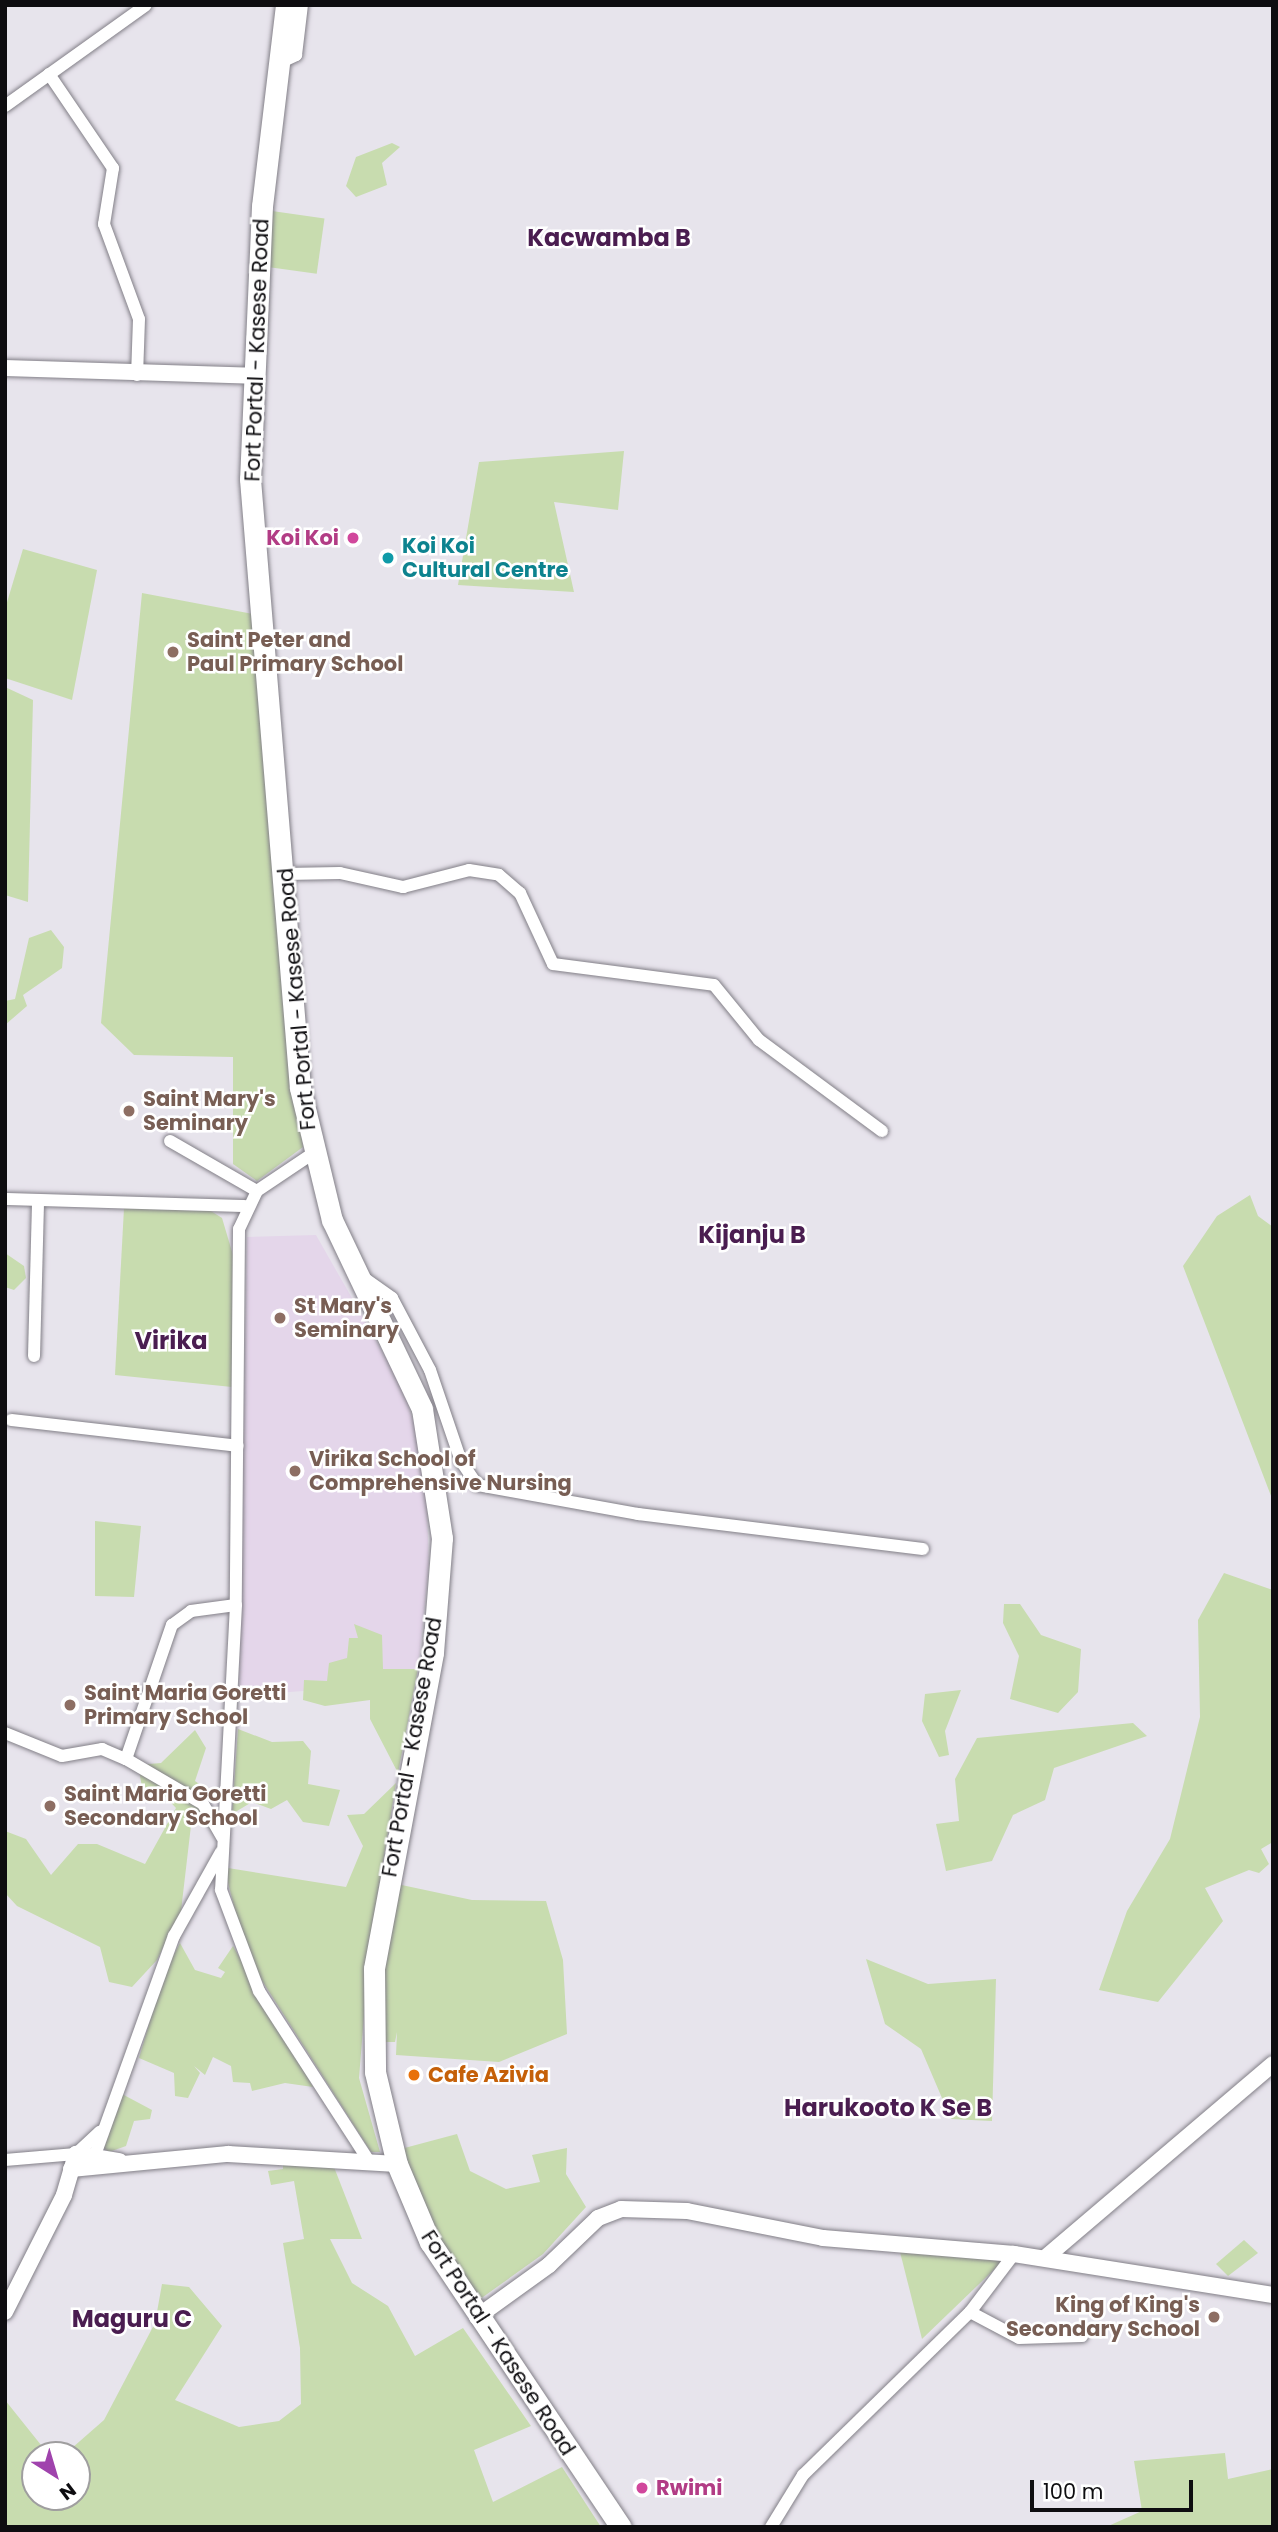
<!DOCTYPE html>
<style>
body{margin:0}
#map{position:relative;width:1278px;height:2532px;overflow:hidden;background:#e7e4ec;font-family:Poppins,sans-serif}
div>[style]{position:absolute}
.medical>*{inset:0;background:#e4d6ea}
.green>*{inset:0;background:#c8dcaf;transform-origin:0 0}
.roads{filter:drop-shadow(0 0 2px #827f87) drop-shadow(0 0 2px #827f87)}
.minor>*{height:12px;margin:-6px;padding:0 6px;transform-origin:6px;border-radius:6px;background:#fff}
.tertiary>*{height:16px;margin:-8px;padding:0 8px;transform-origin:8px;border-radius:8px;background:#fff}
.trunk>*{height:21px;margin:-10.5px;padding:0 10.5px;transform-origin:10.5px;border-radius:10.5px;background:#fff}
.dots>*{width:19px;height:19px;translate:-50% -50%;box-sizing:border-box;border:4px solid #fff;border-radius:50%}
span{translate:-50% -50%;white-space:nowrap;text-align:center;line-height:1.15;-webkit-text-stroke:5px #fff;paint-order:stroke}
.street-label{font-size:21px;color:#0e0d10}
.hotel-label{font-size:21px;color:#b23c85;font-weight:700}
.right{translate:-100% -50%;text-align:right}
.left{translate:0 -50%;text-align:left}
.culture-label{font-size:21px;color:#0d838f;font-weight:700}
.education-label{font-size:21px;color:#785e54;font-weight:700}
.food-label{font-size:21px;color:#c56008;font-weight:700}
.quarter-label{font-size:24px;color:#4a1d50;font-weight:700}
.frame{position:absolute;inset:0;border:7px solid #0e0d10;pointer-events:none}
.north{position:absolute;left:21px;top:2441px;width:70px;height:70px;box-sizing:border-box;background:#fff;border:2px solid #9f9e9f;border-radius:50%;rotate:143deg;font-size:19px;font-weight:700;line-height:28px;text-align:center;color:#0e0d10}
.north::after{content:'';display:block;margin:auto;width:24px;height:32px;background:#a043ad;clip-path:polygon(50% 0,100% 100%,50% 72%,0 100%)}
.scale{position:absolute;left:1030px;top:2480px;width:163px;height:32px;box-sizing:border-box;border:4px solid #0e0d10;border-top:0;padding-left:9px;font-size:21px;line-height:24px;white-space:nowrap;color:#0e0d10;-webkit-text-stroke:5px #fff;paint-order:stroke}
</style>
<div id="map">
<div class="medical">
<i style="clip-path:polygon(316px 1235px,402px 1386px,425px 1458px,429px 1565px,418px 1669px,329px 1689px,239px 1696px,247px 1237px)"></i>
</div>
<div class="green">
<i style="clip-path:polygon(392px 143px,400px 147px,382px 163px,387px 185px,356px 197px,346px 186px,356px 157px)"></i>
<i style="left:272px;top:211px;width:53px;height:56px;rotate:8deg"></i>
<i style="clip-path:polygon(624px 451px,618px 510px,554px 502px,574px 592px,458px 585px,479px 462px)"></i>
<i style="clip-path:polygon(23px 549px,97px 570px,72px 700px,5px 678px,5px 609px)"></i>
<i style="clip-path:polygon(142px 593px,253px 614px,303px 1147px,257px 1181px,233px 1164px,233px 1057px,134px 1055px,101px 1023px)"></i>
<i style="clip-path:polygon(5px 687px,33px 700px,28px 902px,5px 895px)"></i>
<i style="clip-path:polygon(51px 930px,64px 947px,62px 968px,23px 995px,27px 1006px,5px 1025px,5px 1001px,15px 999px,29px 938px)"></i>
<i style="clip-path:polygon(1250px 1195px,1258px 1216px,1273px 1227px,1273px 1501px,1183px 1266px,1217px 1216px)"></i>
<i style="clip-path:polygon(124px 1208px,211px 1211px,222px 1218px,233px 1255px,232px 1387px,115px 1375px)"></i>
<i style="clip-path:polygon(5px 1253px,24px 1266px,26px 1278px,14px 1290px,5px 1287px)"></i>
<i style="clip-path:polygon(95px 1521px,141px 1526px,134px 1597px,95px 1596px)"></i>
<i style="clip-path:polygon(1224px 1573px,1273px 1590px,1273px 1842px,1261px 1849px,1269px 1864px,1259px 1873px,1249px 1870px,1205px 1888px,1223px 1921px,1158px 2002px,1099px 1990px,1127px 1911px,1170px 1839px,1200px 1717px,1198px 1620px)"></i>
<i style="clip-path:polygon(1004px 1604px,1020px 1604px,1041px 1635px,1081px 1649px,1078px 1692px,1058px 1713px,1010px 1699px,1019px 1656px,1003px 1623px)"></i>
<i style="clip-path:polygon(354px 1624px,382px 1635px,383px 1669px,418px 1669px,398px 1773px,370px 1719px,370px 1700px,325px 1706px,303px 1700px,304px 1680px,327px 1681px,329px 1663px,347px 1658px,349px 1638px,358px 1638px)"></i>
<i style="clip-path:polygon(961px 1690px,945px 1731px,949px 1755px,939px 1757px,922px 1721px,925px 1694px)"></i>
<i style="clip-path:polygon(1133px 1723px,1147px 1736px,1054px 1768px,1045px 1800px,1013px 1815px,992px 1861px,946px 1871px,936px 1824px,959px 1821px,955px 1779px,977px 1738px)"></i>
<i style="clip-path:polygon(238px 1729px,272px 1742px,303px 1741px,311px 1751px,308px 1784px,340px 1790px,329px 1826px,303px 1822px,287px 1800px,271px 1809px,252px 1802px,232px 1814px)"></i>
<i style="clip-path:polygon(195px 1730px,206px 1748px,195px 1781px,209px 1791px,204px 1809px,192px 1817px,181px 1911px,157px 1960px,132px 1987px,109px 1982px,100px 1947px,17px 1906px,5px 1893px,5px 1831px,26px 1839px,51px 1875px,78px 1844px,97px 1844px,145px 1864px,176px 1808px,161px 1792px,142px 1787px,138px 1765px,161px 1763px)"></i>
<i style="clip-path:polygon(396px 1783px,370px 1941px,359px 2078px,380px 2152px,371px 2152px,247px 1957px,226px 1875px,228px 1868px,346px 1887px,363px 1846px,347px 1815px,364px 1814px)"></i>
<i style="clip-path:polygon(397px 1884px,472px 1900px,546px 1901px,563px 1960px,567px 2034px,499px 2062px,396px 2055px,397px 2032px,395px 2042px,384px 2042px,385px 1951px)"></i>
<i style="clip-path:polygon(180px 1943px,195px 1970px,221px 1978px,225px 1972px,218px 1968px,233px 1946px,313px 2087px,285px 2083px,252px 2091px,250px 2083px,233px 2082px,231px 2066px,213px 2057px,205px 2075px,194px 2066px,200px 2073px,188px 2098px,175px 2096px,174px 2073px,139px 2058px,164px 1973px)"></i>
<i style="clip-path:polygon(866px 1959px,928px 1984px,996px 1979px,992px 2121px,951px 2119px,921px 2049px,885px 2024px)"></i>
<i style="clip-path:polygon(122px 2094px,152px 2110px,150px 2119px,134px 2121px,126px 2146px,109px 2152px,104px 2148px)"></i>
<i style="clip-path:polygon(457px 2134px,470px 2171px,506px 2189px,540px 2182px,532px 2155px,567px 2148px,566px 2174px,586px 2207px,543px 2254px,476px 2302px,443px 2255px,397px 2150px)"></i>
<i style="clip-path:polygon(283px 2162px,334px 2167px,362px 2239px,330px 2239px,352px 2283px,388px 2306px,415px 2356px,463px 2328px,531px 2426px,474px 2450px,493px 2502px,562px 2467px,601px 2527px,5px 2527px,5px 2400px,49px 2455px,35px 2455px,35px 2497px,77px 2497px,77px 2455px,64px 2455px,104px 2420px,155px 2323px,162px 2284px,189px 2287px,222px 2326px,175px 2400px,239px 2427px,279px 2421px,301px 2404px,300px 2348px,283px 2243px,304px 2239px,294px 2181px,271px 2185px,268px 2171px,283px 2169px)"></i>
<i style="clip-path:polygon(1244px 2240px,1258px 2253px,1228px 2276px,1216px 2264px)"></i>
<i style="clip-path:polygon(899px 2248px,1003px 2261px,922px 2339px)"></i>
<i style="clip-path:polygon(1225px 2453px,1228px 2479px,1273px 2469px,1273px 2527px,1106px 2527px,1142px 2511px,1134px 2461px)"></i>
</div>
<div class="roads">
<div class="minor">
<i style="left:279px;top:63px;width:19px;rotate:-25deg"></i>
<i style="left:296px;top:55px;width:50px;rotate:-83.2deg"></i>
<i style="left:49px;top:74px;width:114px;rotate:55.8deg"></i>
<i style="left:113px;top:168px;width:57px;rotate:99.1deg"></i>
<i style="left:104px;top:224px;width:101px;rotate:69.8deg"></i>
<i style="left:139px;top:319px;width:56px;rotate:92deg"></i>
<i style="left:5px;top:106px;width:173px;rotate:-35.6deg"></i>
<i style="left:285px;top:874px;width:55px;rotate:-1deg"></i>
<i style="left:340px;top:873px;width:65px;rotate:12.5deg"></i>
<i style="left:403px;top:887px;width:68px;rotate:-14.4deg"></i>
<i style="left:469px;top:870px;width:30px;rotate:9deg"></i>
<i style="left:499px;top:875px;width:28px;rotate:41deg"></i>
<i style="left:520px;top:893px;width:78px;rotate:65.1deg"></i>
<i style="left:553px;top:964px;width:162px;rotate:7.4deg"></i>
<i style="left:714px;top:985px;width:71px;rotate:50.7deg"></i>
<i style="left:759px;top:1040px;width:153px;rotate:36.5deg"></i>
<i style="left:170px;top:1141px;width:100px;rotate:29.9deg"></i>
<i style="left:312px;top:1154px;width:66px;rotate:146.1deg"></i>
<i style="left:257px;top:1191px;width:42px;rotate:115.3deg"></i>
<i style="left:239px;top:1229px;width:376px;rotate:90.5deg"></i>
<i style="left:236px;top:1605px;width:285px;rotate:93deg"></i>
<i style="left:221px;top:1890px;width:108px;rotate:69.4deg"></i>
<i style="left:259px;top:1991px;width:202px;rotate:57.1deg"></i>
<i style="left:5px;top:1199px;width:240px;rotate:1.7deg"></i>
<i style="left:361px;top:1276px;width:38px;rotate:35deg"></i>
<i style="left:392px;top:1298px;width:81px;rotate:62.2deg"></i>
<i style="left:430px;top:1370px;width:96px;rotate:71.2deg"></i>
<i style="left:461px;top:1461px;width:29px;rotate:56deg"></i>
<i style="left:477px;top:1485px;width:164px;rotate:10.2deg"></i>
<i style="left:638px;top:1514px;width:287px;rotate:7deg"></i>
<i style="left:34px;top:1356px;width:155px;rotate:-88.5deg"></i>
<i style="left:11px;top:1420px;width:228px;rotate:6.5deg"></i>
<i style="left:5px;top:1733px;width:61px;rotate:22deg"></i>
<i style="left:62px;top:1756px;width:41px;rotate:-9.9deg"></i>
<i style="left:102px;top:1749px;width:26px;rotate:23deg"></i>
<i style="left:126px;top:1759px;width:142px;rotate:-71.1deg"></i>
<i style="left:172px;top:1625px;width:24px;rotate:-36deg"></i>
<i style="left:191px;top:1611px;width:45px;rotate:-7.6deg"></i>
<i style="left:126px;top:1759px;width:89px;rotate:30.3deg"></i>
<i style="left:203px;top:1804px;width:38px;rotate:60deg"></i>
<i style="left:95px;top:2155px;width:233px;rotate:-70.2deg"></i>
<i style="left:174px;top:1936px;width:96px;rotate:-60.8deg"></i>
<i style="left:5px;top:2160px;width:71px;rotate:-4.8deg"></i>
<i style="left:76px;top:2154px;width:33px;rotate:-43deg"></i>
<i style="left:970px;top:2312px;width:55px;rotate:28deg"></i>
<i style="left:1019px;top:2338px;width:63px;rotate:-1.8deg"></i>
<i style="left:771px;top:2527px;width:61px;rotate:-58.4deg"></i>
<i style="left:803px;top:2475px;width:233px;rotate:-44.3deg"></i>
<i style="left:970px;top:2312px;width:73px;rotate:-52.8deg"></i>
</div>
<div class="tertiary">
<i style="left:5px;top:368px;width:248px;rotate:1.8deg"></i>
<i style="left:71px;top:2169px;width:158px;rotate:-5.5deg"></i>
<i style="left:228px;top:2154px;width:169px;rotate:3.4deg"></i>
<i style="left:1045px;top:2258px;width:299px;rotate:-40.4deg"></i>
<i style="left:5px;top:2312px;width:131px;rotate:-63.2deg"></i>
<i style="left:64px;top:2195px;width:43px;rotate:-73.7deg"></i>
<i style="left:76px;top:2154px;width:44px;rotate:9.2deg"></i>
<i style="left:477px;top:2317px;width:89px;rotate:-35.8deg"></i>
<i style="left:549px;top:2265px;width:68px;rotate:-43.8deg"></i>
<i style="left:598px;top:2218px;width:25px;rotate:-21deg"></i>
<i style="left:621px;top:2209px;width:66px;rotate:1.7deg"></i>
<i style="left:687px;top:2211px;width:139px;rotate:11.2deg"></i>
<i style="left:823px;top:2238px;width:192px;rotate:4.8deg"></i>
<i style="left:1014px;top:2254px;width:262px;rotate:9deg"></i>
</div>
<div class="trunk">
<i style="left:286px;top:5px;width:202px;rotate:96.8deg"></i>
<i style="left:262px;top:206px;width:273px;rotate:92.5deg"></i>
<i style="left:250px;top:479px;width:611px;rotate:85.31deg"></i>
<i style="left:300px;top:1088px;width:136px;rotate:76.4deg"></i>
<i style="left:332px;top:1220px;width:209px;rotate:64.5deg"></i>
<i style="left:422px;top:1409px;width:131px;rotate:81.2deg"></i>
<i style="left:442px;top:1538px;width:115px;rotate:94.5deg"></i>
<i style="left:433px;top:1653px;width:321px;rotate:100.6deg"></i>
<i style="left:374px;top:1969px;width:103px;rotate:89.4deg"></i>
<i style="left:375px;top:2072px;width:95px;rotate:76.6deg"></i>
<i style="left:397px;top:2164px;width:85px;rotate:67.1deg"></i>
<i style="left:430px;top:2242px;width:343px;rotate:56.2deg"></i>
</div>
</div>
<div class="dots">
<i style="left:353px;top:538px;background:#d1479c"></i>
<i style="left:388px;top:558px;background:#0f9aa8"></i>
<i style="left:173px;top:652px;background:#8d6e63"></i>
<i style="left:129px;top:1111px;background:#8d6e63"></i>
<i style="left:280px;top:1318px;background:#8d6e63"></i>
<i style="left:295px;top:1471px;background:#8d6e63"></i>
<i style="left:70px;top:1705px;background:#8d6e63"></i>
<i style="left:50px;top:1806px;background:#8d6e63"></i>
<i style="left:414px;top:2075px;background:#e8710a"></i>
<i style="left:1214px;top:2317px;background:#8d6e63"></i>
<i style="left:642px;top:2488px;background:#d1479c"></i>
</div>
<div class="street-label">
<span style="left:257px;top:350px;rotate:-88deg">Fort Portal - Kasese Road</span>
<span style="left:297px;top:999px;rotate:-95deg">Fort Portal - Kasese Road</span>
<span style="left:412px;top:1747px;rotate:-80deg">Fort Portal - Kasese Road</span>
<span style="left:498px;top:2343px;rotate:57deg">Fort Portal - Kasese Road</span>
</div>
<div class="hotel-label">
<span class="right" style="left:339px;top:538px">Koi Koi</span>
<span class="left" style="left:656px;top:2488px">Rwimi</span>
</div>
<div class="culture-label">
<span class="left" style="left:402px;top:558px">Koi Koi<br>Cultural Centre</span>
</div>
<div class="education-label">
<span class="left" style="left:187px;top:652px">Saint Peter and<br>Paul Primary School</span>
<span class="left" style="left:143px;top:1111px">Saint Mary's<br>Seminary</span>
<span class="left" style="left:294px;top:1318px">St Mary's<br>Seminary</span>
<span class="left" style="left:309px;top:1471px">Virika School of<br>Comprehensive Nursing</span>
<span class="left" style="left:84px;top:1705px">Saint Maria Goretti<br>Primary School</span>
<span class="left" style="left:64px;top:1806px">Saint Maria Goretti<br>Secondary School</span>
<span class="right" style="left:1200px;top:2317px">King of King's<br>Secondary School</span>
</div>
<div class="food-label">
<span class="left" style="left:428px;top:2075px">Cafe Azivia</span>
</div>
<div class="quarter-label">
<span style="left:609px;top:238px">Kacwamba B</span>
<span style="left:752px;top:1235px">Kijanju B</span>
<span style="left:171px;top:1341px">Virika</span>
<span style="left:888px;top:2108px">Harukooto K Se B</span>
<span style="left:132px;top:2319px">Maguru C</span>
</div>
<div class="frame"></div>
<div class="north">N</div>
<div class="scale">100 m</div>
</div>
